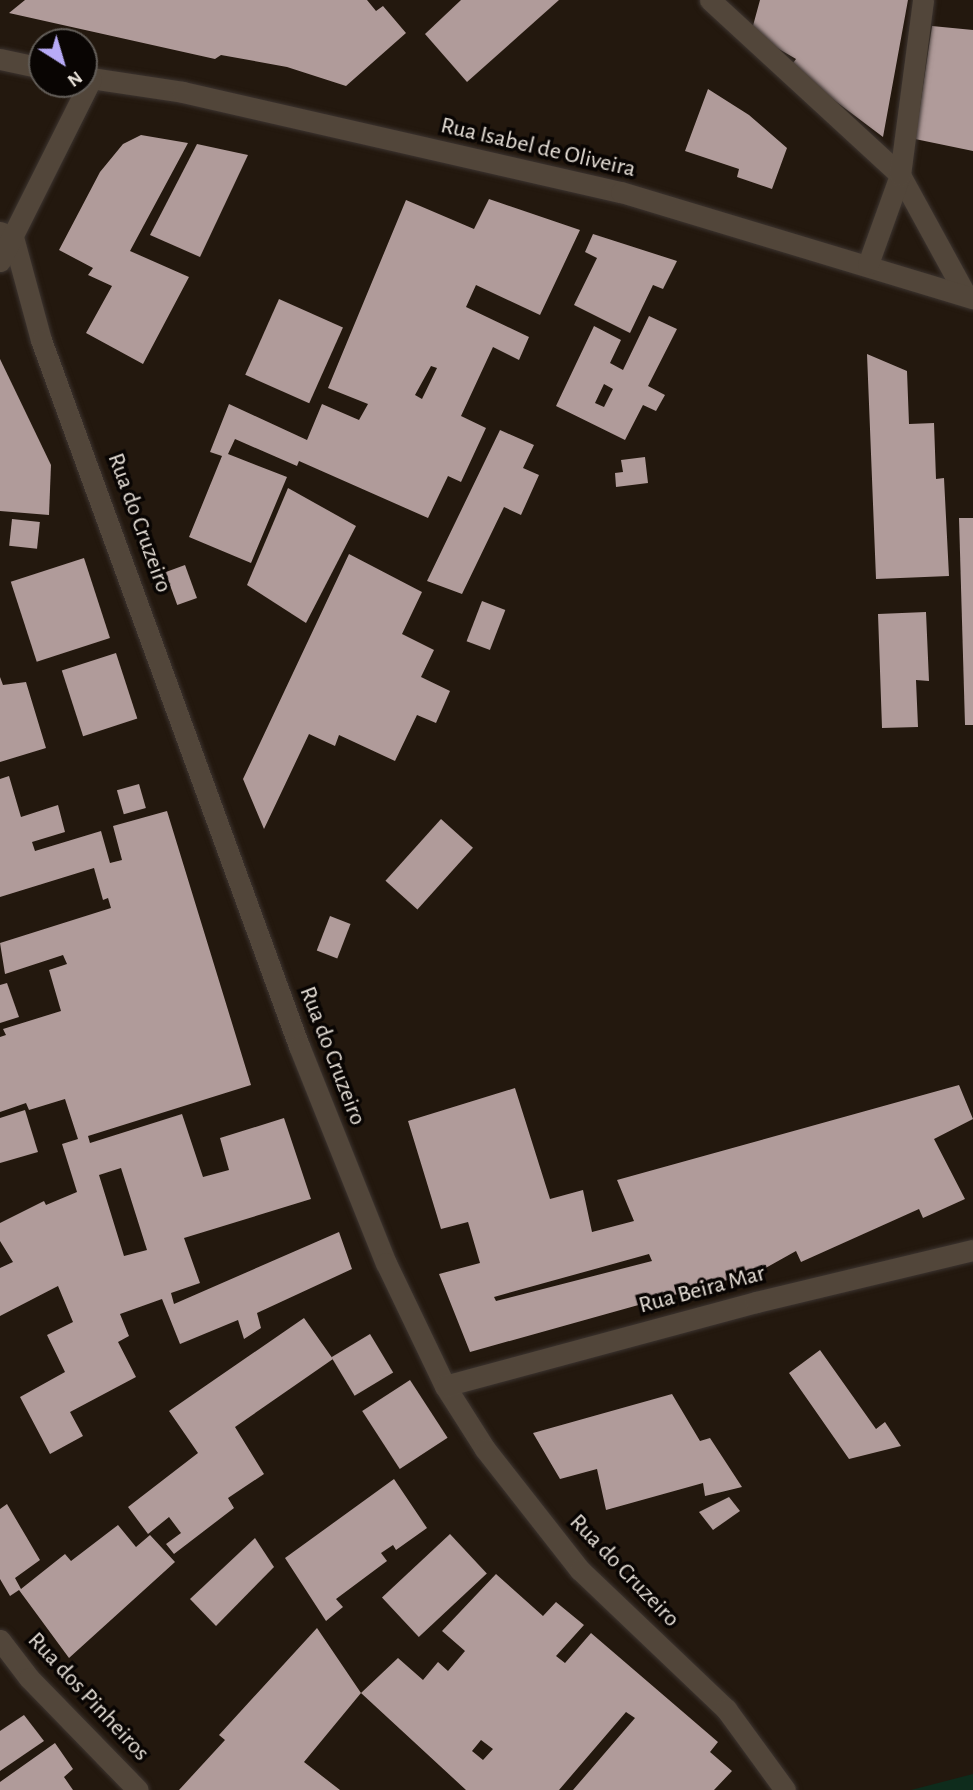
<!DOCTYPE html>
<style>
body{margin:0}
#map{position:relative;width:973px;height:1790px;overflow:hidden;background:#23180e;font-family:"Alegreya Sans",sans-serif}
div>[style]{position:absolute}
.green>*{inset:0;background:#0e2c1c}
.building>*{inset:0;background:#b09b9a;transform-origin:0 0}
.roads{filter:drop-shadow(0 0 2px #3c3430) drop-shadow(0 0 2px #3c3430)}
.street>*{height:21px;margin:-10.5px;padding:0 10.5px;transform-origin:10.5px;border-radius:10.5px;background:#52463a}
span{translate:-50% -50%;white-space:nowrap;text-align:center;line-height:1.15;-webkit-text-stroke:7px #090503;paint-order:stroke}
.street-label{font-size:24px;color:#e7e0d8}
.north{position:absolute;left:28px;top:28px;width:70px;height:70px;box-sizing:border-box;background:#090503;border:2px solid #625d58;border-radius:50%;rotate:143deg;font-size:19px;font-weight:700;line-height:28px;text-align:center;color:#e7e0d8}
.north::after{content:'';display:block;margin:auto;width:24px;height:32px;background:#b8abf7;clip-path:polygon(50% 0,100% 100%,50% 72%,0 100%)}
</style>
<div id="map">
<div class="green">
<i style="clip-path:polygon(973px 1774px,973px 1790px,911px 1790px)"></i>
</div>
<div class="building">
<i style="clip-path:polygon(25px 0,367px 0,376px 11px,383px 6px,406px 33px,346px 86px,287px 67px,221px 55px,215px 59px,9px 13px)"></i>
<i style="clip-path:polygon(461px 0,559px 0,467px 82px,425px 34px)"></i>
<i style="clip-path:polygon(760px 0,908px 0,883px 137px,790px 67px,796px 59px,751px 33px)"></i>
<i style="clip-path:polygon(932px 26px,973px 30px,973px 151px,915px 139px)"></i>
<i style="clip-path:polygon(708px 89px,749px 115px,787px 148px,772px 189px,737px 177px,739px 169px,685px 151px)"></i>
<i style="clip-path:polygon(141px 135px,188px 143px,130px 251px,189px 277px,143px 364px,86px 333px,112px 286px,88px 275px,93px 268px,59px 250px,100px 172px,123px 144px)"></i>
<i style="clip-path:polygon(197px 144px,248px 155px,200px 257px,150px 235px)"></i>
<i style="clip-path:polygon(evenodd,489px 199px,580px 230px,540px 315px,476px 285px,466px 307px,529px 337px,519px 360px,493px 347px,461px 416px,486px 428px,461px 482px,448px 476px,428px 518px,299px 461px,297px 466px,235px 439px,228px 454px,287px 477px,251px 563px,189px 537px,222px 456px,210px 452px,229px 404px,307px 440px,322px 404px,359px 420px,368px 404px,328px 388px,406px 200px,474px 229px,489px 199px,431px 366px,437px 368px,422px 399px,415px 395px,431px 366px)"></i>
<i style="clip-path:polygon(593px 234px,677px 261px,663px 289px,653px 285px,630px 333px,574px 305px,597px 258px,585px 252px)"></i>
<i style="left:279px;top:299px;width:70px;height:83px;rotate:24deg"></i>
<i style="clip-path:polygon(evenodd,649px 316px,677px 329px,648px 386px,665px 395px,656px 411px,643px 405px,625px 440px,556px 406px,594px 326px,621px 340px,610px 363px,623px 370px,649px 316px,604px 384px,613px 389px,604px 407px,595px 403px,604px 384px)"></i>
<i style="clip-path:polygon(867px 354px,907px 371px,909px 424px,934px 423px,936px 479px,944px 478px,949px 576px,876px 579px)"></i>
<i style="clip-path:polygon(0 359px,51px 465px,49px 515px,0 511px)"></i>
<i style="clip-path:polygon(500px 430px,534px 445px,523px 468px,539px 475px,521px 515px,504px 507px,462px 594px,427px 581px)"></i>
<i style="clip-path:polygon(645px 457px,648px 483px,616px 487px,615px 473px,623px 472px,621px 460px)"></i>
<i style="clip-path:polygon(288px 488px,356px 526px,306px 623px,247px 585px)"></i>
<i style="clip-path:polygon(959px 518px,973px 518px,973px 725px,965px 725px)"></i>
<i style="left:12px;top:519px;width:28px;height:27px;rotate:6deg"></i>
<i style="clip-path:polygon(349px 554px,422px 592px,402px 634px,434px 650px,421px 677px,450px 691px,436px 723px,417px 715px,395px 761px,339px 735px,335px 746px,309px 734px,264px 829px,243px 779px)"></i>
<i style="left:84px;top:558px;width:84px;height:77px;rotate:72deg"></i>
<i style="left:185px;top:565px;width:35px;height:21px;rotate:70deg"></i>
<i style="left:482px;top:601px;width:25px;height:43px;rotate:21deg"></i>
<i style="clip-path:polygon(926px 612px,929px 681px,916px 680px,918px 727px,882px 728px,878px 614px)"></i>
<i style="left:116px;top:653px;width:69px;height:57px;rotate:72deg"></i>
<i style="clip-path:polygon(0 677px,3px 685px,26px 682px,46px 748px,0 762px)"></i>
<i style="clip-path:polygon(evenodd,9px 776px,21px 817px,58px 805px,65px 832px,32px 842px,35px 851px,101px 831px,110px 863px,122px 860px,113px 826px,167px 811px,251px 1085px,88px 1136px,90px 1143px,182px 1114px,203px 1177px,229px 1170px,220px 1138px,284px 1118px,311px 1199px,184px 1238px,200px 1283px,171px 1293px,174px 1304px,339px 1232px,352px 1269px,257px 1313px,261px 1328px,244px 1339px,238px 1320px,180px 1344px,162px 1299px,120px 1314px,129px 1336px,118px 1342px,136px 1377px,70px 1412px,83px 1436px,50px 1454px,20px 1397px,65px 1372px,47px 1335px,73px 1322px,58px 1286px,0 1316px,0 1268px,13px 1262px,0 1241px,0 1223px,44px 1201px,46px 1205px,77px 1192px,62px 1144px,78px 1139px,65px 1099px,29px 1110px,26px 1103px,0 1112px,0 1037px,6px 1035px,3px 1029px,61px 1011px,49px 970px,67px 964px,63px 955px,5px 974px,0 943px,111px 908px,108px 898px,103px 900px,94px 868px,0 897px,0 779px,9px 776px,121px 1168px,147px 1250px,124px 1256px,99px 1175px,121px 1168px)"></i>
<i style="left:139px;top:784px;width:25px;height:23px;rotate:74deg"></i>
<i style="left:441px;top:819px;width:43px;height:83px;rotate:42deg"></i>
<i style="left:330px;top:916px;width:22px;height:37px;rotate:21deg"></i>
<i style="clip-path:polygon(7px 983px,19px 1017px,0 1023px,0 985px)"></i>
<i style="clip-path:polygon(evenodd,959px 1085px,973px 1119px,934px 1139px,965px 1199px,923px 1218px,919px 1209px,801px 1262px,796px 1251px,760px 1271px,470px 1352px,439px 1274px,480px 1263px,468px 1222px,441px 1229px,408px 1121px,515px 1088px,550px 1199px,583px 1190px,592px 1232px,634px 1221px,617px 1180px,959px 1085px,649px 1254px,652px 1261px,496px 1301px,494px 1297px,649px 1254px)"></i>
<i style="clip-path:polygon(25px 1110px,38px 1152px,0 1163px,0 1118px)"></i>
<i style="clip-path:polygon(304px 1318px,333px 1359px,235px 1427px,264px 1474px,228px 1498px,234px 1508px,174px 1554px,166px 1544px,181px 1533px,169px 1517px,148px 1534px,128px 1507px,198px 1453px,169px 1411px)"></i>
<i style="left:370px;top:1334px;width:45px;height:45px;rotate:59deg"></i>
<i style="clip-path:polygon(820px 1350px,876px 1429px,885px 1422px,901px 1446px,849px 1459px,789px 1373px)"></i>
<i style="left:410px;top:1380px;width:69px;height:57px;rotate:57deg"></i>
<i style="clip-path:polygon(672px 1394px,700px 1441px,710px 1438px,742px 1487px,705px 1496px,703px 1483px,606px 1510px,597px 1469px,560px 1479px,533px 1433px)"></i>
<i style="clip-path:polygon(394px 1479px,427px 1528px,396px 1550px,393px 1545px,381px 1553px,387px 1561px,336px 1599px,343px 1607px,326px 1621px,285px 1558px)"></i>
<i style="clip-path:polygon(729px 1497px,740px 1511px,713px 1530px,699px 1512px)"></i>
<i style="clip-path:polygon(7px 1504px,40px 1560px,15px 1578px,21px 1589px,65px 1554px,71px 1561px,118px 1525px,136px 1547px,150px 1535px,175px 1562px,69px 1658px,19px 1590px,10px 1596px,0 1579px,0 1509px)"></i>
<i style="left:450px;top:1534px;width:54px;height:93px;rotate:47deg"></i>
<i style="clip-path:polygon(255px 1538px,274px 1567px,216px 1626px,190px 1599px)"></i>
<i style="clip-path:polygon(evenodd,496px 1574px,543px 1616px,556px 1602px,584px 1625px,556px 1656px,565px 1663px,591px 1633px,718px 1742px,710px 1752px,732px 1771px,714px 1790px,573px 1790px,635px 1718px,626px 1712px,559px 1790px,466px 1790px,361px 1693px,398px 1658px,423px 1680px,438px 1662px,448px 1671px,465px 1651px,442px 1631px,496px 1574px,481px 1740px,493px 1749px,483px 1760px,472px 1751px,481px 1740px)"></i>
<i style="clip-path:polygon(317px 1628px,361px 1693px,304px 1762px,340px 1790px,179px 1790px,225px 1740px,219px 1735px)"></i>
<i style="clip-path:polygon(24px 1715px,44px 1741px,0 1771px,0 1731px)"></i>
<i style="clip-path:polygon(55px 1743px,73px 1769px,64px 1777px,73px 1790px,0 1790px,0 1782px)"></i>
</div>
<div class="roads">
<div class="street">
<i style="left:710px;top:0;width:258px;rotate:42.6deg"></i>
<i style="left:900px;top:175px;width:133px;rotate:61.3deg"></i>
<i style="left:0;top:59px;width:43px;rotate:12.1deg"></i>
<i style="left:84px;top:77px;width:100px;rotate:8.6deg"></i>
<i style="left:183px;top:92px;width:449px;rotate:12.9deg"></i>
<i style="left:621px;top:192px;width:368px;rotate:16.8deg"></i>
<i style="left:0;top:232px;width:14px;rotate:21deg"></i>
<i style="left:13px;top:237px;width:107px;rotate:74.8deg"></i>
<i style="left:41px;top:340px;width:752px;rotate:69.93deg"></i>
<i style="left:299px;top:1046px;width:234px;rotate:68.2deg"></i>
<i style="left:386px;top:1263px;width:136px;rotate:64.4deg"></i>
<i style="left:445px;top:1386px;width:75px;rotate:57.6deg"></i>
<i style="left:485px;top:1449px;width:154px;rotate:51.9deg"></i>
<i style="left:580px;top:1570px;width:202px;rotate:43.6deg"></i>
<i style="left:726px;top:1709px;width:100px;rotate:53.9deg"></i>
<i style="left:0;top:261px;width:203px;rotate:-63.4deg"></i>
<i style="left:868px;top:264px;width:95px;rotate:-70.2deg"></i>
<i style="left:900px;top:175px;width:177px;rotate:-82.5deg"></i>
<i style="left:445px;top:1386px;width:322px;rotate:-15.1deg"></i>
<i style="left:756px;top:1302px;width:223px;rotate:-13.5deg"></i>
<i style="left:0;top:1640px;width:48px;rotate:52.7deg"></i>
<i style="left:29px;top:1678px;width:156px;rotate:45.8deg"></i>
</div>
</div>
<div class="street-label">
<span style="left:538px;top:148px;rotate:13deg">Rua Isabel de Oliveira</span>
<span style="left:139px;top:523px;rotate:70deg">Rua do Cruzeiro</span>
<span style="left:332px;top:1056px;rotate:69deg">Rua do Cruzeiro</span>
<span style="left:702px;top:1290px;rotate:-15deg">Rua Beira Mar</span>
<span style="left:624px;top:1571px;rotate:46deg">Rua do Cruzeiro</span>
<span style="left:88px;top:1697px;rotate:47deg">Rua dos Pinheiros</span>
</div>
<div class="north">N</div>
</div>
